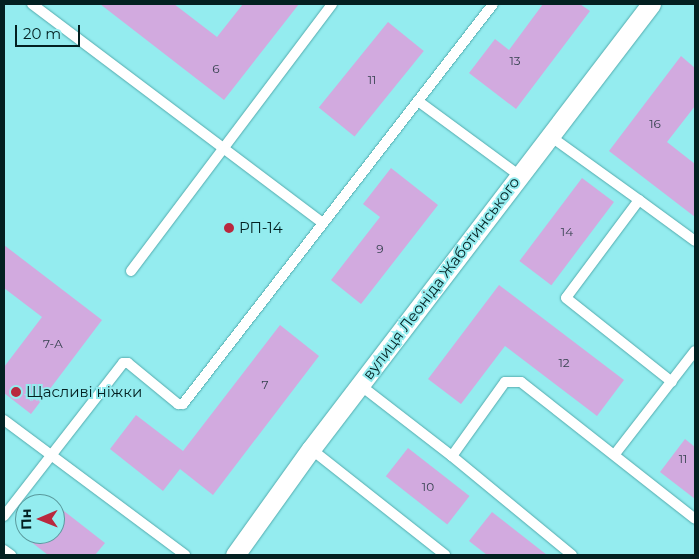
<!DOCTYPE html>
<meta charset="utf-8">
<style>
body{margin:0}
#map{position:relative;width:699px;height:559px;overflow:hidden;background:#94ecef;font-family:Montserrat,sans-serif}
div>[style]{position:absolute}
.building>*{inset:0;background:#d2aadf;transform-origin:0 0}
.roads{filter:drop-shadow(0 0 1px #53abae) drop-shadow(0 0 1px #53abae)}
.lane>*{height:10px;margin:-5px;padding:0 5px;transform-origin:5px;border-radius:5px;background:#fff}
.street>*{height:19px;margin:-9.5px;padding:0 9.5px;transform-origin:9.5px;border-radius:9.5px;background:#fff}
.dots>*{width:14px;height:14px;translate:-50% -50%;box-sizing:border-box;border:2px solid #94ecef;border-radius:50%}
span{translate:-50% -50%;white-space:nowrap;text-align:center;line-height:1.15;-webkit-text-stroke:4px #94ecef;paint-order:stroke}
.number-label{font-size:12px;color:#374250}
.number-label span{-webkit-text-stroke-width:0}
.poi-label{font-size:15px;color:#032021}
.left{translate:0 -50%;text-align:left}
.street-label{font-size:15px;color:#032021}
.frame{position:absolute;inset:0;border:5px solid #032021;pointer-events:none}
.north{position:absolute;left:15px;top:494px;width:50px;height:50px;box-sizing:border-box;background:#94ecef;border:1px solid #5a9a9d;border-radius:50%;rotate:269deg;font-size:14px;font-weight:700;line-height:20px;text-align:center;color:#032021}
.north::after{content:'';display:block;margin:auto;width:18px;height:22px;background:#b9283e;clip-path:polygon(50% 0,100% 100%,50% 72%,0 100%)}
.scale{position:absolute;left:15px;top:25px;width:65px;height:22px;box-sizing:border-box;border:2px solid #032021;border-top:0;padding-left:6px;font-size:15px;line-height:18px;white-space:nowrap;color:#032021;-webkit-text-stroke:4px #94ecef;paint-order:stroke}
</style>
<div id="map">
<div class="building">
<i style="clip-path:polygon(100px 4px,174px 4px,217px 37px,243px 4px,299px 4px,224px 100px)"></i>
<i style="clip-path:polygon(543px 4px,580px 4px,590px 11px,516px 109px,469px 73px,495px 39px,509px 50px)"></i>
<i style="left:388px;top:22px;width:46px;height:110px;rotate:39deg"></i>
<i style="clip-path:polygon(681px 56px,695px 68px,695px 106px,667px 142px,695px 164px,695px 217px,609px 151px)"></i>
<i style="clip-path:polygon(391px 168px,438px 205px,361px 304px,331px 280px,380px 217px,363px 204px)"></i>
<i style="left:582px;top:178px;width:40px;height:104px;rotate:37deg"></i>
<i style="clip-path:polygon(4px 245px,102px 320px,31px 414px,4px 393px,4px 367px,42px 317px,4px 288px)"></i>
<i style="clip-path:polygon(499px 285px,624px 380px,597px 416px,505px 346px,461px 404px,428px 379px)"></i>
<i style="clip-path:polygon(280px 325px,319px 356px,213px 495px,180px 469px,163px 491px,110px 449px,136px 415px,183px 451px)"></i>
<i style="clip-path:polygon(685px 439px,695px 447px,695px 499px,660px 472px)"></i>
<i style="left:408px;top:448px;width:78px;height:36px;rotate:38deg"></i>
<i style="clip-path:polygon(55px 504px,105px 543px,95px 555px,48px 555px,26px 538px,30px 534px,55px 534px)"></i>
<i style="clip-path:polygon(492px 512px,547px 555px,487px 555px,469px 541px)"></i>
</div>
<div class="roads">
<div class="lane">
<i style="left:32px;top:4px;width:364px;rotate:37deg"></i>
<i style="left:418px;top:101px;width:127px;rotate:36.3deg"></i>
<i style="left:550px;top:136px;width:110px;rotate:35.7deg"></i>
<i style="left:639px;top:200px;width:122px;rotate:126.7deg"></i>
<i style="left:566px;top:298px;width:135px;rotate:38.4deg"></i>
<i style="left:639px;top:200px;width:69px;rotate:36.2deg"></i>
<i style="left:131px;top:271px;width:334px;rotate:-53deg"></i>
<i style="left:360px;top:385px;width:116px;rotate:37.7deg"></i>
<i style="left:4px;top:420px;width:226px;rotate:36.7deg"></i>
<i style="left:311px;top:449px;width:171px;rotate:38.3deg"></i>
<i style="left:615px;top:454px;width:130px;rotate:-52.2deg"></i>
<i style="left:4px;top:516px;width:194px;rotate:-52.1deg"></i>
<i style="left:123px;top:363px;width:5px"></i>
<i style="left:128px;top:363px;width:65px;rotate:39.4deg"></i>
<i style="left:178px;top:404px;width:5px"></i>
<i style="left:183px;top:404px;width:506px;rotate:-52.22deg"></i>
<i style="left:4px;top:550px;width:9px;rotate:36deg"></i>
<i style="left:572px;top:555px;width:156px;rotate:-140.5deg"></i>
<i style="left:452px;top:456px;width:91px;rotate:-54.4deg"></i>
<i style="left:505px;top:382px;width:16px"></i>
<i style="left:521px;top:382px;width:221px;rotate:38.2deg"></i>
</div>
<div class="street">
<i style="left:235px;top:555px;width:130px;rotate:-54.4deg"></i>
<i style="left:311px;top:449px;width:560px;rotate:-52.62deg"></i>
</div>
</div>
<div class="dots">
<i style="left:229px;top:228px;background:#b9283e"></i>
<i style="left:16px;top:392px;background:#b9283e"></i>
</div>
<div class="number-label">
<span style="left:515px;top:61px">13</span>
<span style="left:216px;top:69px">6</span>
<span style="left:372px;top:80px">11</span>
<span style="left:655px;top:124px">16</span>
<span style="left:567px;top:232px">14</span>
<span style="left:380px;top:249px">9</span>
<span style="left:53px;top:344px">7-А</span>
<span style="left:564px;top:363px">12</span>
<span style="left:265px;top:385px">7</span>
<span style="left:683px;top:459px">11</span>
<span style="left:428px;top:487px">10</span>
</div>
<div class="poi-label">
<span class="left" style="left:239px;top:228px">РП-14</span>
<span class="left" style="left:26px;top:392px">Щасливі ніжки</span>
</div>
<div class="street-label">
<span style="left:441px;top:278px;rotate:-53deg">вулиця Леоніда Жаботинського</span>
</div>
<div class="frame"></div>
<div class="north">Пн</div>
<div class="scale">20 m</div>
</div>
